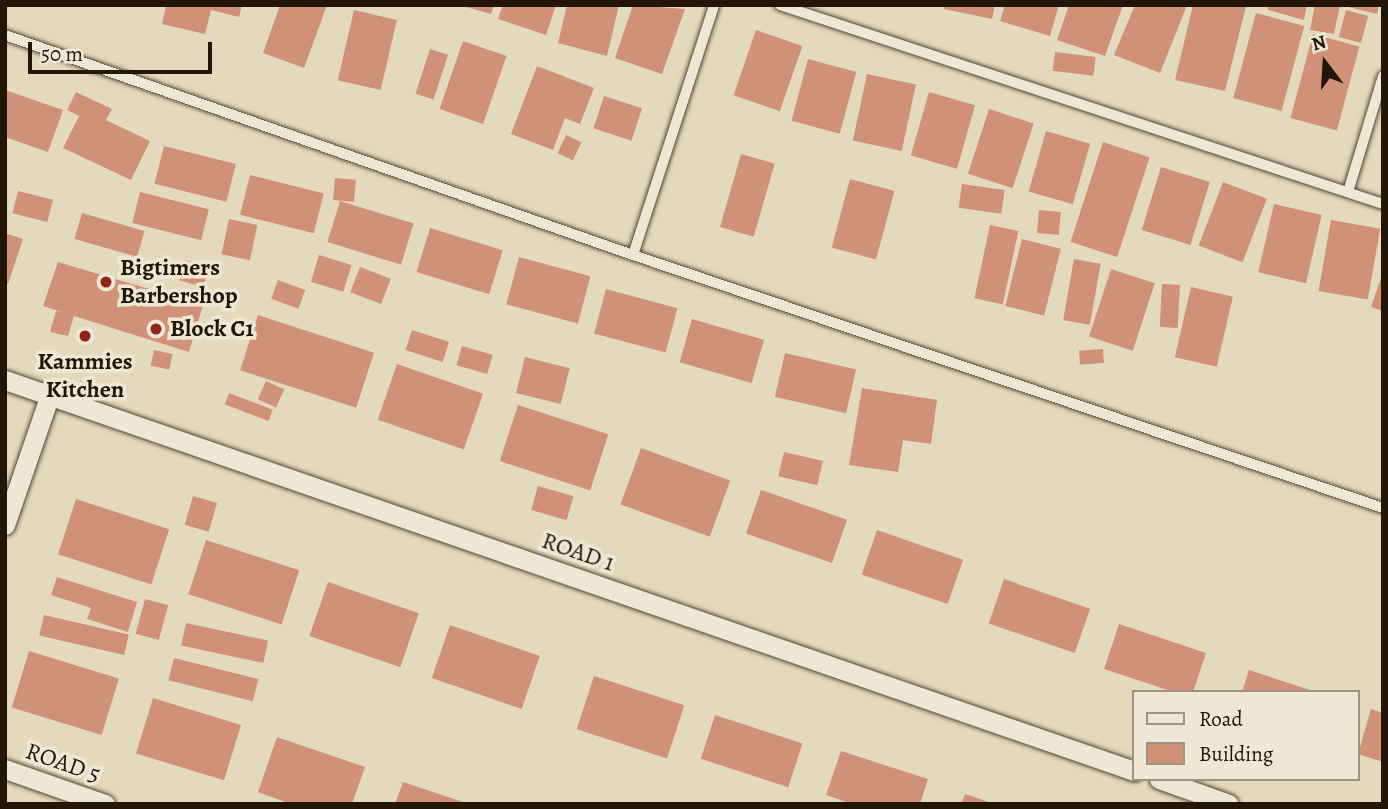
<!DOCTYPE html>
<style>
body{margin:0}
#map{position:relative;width:1388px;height:809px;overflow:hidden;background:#e3dabd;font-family:Alegreya,serif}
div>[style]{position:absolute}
.building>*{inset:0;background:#d09179;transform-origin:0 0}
.roads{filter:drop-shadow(0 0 2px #524735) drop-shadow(0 0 2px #524735)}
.lane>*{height:10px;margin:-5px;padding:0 5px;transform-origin:5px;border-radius:5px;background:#ede7d4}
.street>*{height:19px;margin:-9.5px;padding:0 9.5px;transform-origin:9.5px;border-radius:9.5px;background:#ede7d4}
.dots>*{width:19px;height:19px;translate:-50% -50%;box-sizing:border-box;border:4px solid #ede7d4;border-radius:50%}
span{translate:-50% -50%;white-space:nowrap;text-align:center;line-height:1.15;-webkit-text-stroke:7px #ede7d4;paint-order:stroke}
.poi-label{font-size:24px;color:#221608;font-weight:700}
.left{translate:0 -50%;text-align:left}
.street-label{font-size:24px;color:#221608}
.frame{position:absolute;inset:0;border:7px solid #221608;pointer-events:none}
.legend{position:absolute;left:1132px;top:690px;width:228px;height:91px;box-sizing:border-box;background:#ede7d4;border:2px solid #9c9382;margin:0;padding:9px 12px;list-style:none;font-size:21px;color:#221608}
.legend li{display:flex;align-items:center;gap:14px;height:35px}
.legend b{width:35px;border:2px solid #9c9382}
.north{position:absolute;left:1290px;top:28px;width:70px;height:70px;-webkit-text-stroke:5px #ede7d4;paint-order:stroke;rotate:343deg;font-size:19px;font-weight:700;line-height:28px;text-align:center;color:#221608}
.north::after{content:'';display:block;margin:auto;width:24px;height:32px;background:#221608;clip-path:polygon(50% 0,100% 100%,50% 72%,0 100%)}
.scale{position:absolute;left:28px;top:42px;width:184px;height:32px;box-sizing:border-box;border:4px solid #221608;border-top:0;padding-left:9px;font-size:21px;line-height:24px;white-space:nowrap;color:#221608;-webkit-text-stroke:5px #ede7d4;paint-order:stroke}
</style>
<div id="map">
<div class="building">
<i style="clip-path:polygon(166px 5px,242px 5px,239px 17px,211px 10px,205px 34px,162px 24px)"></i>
<i style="clip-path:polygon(280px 5px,327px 5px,304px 68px,263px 53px)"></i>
<i style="clip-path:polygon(459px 5px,494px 5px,491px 14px)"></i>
<i style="clip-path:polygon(503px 5px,556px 5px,546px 35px,498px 19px)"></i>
<i style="clip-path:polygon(567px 5px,619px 5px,607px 56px,558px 43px)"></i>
<i style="clip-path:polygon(633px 5px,685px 9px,662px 74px,615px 58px)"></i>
<i style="clip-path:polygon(945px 5px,995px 5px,992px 19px,944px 9px)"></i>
<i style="clip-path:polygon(1005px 5px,1059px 5px,1050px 36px,1000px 21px)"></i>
<i style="clip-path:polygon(1069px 5px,1123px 5px,1105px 56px,1057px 40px)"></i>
<i style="clip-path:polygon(1135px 5px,1187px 5px,1160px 73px,1114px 55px)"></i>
<i style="clip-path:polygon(1193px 5px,1246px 6px,1225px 91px,1175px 80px)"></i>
<i style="clip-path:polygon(1269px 5px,1307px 5px,1304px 20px,1268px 10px)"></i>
<i style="clip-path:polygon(1315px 5px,1340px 5px,1334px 34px,1310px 30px)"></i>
<i style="clip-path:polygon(1340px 5px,1379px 5px,1377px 14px)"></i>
<i style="left:354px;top:10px;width:44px;height:72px;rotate:13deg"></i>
<i style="left:1346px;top:10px;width:23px;height:28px;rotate:15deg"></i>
<i style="left:1256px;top:13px;width:50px;height:88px;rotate:15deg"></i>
<i style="left:756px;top:30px;width:49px;height:69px;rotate:19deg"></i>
<i style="left:1313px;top:34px;width:48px;height:87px;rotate:15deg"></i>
<i style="left:463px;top:41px;width:46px;height:72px;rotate:19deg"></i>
<i style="left:430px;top:49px;width:19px;height:47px;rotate:18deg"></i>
<i style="left:1055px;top:52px;width:41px;height:19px;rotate:7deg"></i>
<i style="left:808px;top:59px;width:50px;height:64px;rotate:15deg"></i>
<i style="clip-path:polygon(537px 66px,594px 88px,580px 124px,565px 118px,553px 150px,511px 134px)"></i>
<i style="left:867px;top:74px;width:50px;height:68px;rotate:12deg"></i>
<i style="clip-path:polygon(5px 90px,63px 110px,48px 152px,5px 137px)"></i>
<i style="clip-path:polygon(76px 92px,112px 109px,106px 120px,150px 141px,131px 180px,63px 148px,79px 116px,67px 110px)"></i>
<i style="left:929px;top:92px;width:48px;height:66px;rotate:16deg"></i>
<i style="left:604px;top:96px;width:40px;height:34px;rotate:18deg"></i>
<i style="left:989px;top:109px;width:47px;height:68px;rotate:18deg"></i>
<i style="left:1046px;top:131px;width:46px;height:63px;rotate:16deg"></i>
<i style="left:566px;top:135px;width:17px;height:20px;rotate:25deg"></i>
<i style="left:1103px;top:142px;width:49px;height:105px;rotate:18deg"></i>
<i style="left:164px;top:146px;width:74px;height:39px;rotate:14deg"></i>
<i style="left:741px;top:154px;width:35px;height:76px;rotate:16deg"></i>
<i style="left:1161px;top:167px;width:51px;height:66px;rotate:17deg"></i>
<i style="left:250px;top:175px;width:76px;height:41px;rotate:14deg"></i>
<i style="left:335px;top:178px;width:21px;height:22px;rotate:5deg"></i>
<i style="left:850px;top:179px;width:46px;height:71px;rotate:15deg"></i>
<i style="left:1223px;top:182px;width:47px;height:68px;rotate:21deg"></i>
<i style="left:962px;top:184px;width:43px;height:24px;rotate:8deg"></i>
<i style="left:18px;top:191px;width:36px;height:23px;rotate:14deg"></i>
<i style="left:140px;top:192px;width:71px;height:32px;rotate:14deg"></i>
<i style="left:340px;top:201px;width:77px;height:43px;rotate:17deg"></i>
<i style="left:1274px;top:204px;width:49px;height:70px;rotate:13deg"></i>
<i style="left:1039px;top:210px;width:22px;height:23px;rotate:5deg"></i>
<i style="left:82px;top:213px;width:65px;height:27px;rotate:16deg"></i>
<i style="left:229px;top:219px;width:29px;height:36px;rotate:12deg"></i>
<i style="left:1331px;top:220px;width:50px;height:72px;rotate:10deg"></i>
<i style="left:990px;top:225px;width:29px;height:75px;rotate:12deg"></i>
<i style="left:430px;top:228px;width:76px;height:46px;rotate:17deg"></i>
<i style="clip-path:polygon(5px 233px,23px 239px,8px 284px,5px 283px)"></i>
<i style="left:1022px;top:239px;width:40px;height:69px;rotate:14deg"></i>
<i style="left:319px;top:255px;width:34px;height:28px;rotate:17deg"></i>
<i style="left:519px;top:257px;width:74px;height:49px;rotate:15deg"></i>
<i style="left:1074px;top:259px;width:27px;height:62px;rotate:10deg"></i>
<i style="left:185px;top:260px;width:25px;height:21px;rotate:16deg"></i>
<i style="clip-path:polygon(58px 262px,203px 305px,189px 352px,74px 316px,68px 336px,50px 332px,56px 311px,65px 313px,43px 306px)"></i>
<i style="left:360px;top:267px;width:33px;height:27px;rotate:21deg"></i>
<i style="left:1111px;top:269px;width:46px;height:71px;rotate:18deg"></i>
<i style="clip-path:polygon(1383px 272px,1383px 311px,1371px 307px)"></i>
<i style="left:278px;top:280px;width:29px;height:20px;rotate:20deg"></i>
<i style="left:1162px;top:284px;width:18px;height:43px;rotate:3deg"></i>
<i style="left:1191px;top:287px;width:43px;height:72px;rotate:13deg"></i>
<i style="left:606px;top:289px;width:74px;height:46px;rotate:15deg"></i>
<i style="left:258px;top:315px;width:122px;height:58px;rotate:18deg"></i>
<i style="left:692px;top:319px;width:75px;height:45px;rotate:16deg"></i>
<i style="left:412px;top:330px;width:39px;height:21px;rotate:18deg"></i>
<i style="left:462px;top:346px;width:32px;height:20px;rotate:16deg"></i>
<i style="left:1103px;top:349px;width:14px;height:24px;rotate:86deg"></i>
<i style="left:154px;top:350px;width:19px;height:16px;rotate:12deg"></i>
<i style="left:785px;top:353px;width:73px;height:45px;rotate:13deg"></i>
<i style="left:525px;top:357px;width:46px;height:37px;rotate:14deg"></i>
<i style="left:397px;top:364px;width:91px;height:59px;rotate:19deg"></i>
<i style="left:266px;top:381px;width:20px;height:20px;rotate:24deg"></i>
<i style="clip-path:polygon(862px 388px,937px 400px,931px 444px,903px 440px,898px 472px,849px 465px)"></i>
<i style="left:229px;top:393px;width:47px;height:12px;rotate:21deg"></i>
<i style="left:518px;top:405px;width:95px;height:59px;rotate:18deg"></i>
<i style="left:641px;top:448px;width:95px;height:60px;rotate:20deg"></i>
<i style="left:784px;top:452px;width:40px;height:25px;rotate:13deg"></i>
<i style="left:538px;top:486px;width:37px;height:25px;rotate:16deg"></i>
<i style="left:761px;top:490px;width:91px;height:46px;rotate:19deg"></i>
<i style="left:193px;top:496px;width:25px;height:30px;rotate:16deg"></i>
<i style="left:76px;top:499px;width:98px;height:58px;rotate:18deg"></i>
<i style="left:877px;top:530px;width:91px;height:47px;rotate:19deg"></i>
<i style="left:206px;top:540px;width:98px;height:57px;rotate:18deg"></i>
<i style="clip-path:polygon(57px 577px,137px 602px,128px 632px,87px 619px,91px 608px,51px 595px)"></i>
<i style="left:1004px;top:579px;width:91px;height:47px;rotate:19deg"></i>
<i style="left:328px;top:582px;width:96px;height:57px;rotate:19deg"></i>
<i style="left:145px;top:599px;width:24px;height:36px;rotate:15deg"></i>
<i style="left:44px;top:615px;width:87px;height:21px;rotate:13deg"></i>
<i style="left:186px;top:623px;width:84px;height:23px;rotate:12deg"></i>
<i style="clip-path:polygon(1119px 624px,1206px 653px,1193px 692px,1174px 692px,1104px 669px)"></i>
<i style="left:450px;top:625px;width:95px;height:56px;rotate:19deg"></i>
<i style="left:29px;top:651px;width:94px;height:59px;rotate:17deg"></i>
<i style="left:174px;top:658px;width:87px;height:23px;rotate:14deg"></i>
<i style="clip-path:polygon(1249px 670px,1313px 691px,1313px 692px,1242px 692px)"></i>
<i style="left:594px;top:676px;width:95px;height:56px;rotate:18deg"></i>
<i style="left:153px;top:698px;width:92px;height:58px;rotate:17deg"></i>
<i style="clip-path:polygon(1371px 709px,1383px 713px,1383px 762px,1358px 754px)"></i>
<i style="left:715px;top:715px;width:92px;height:46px;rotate:18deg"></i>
<i style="clip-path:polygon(277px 737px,365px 767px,352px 804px,291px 804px,258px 792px)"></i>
<i style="clip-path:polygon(841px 751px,928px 779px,920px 804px,852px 804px,826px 795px)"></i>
<i style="clip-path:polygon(403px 782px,466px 803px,466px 804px,395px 804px)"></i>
<i style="clip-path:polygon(965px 794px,992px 803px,992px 804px,961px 804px)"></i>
</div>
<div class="roads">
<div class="lane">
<i style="left:780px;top:5px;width:635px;rotate:18.26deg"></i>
<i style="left:5px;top:35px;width:665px;rotate:19.31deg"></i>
<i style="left:633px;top:255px;width:792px;rotate:18.64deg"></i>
<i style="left:1348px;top:192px;width:121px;rotate:-73.2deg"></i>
<i style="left:633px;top:255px;width:263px;rotate:-72deg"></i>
</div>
<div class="street">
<i style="left:5px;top:380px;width:1195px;rotate:19.1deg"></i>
<i style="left:5px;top:525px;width:139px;rotate:-71deg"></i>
<i style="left:5px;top:769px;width:106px;rotate:19.3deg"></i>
<i style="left:1159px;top:779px;width:74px;rotate:19.7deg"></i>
</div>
</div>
<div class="dots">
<i style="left:106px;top:282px;background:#8f2418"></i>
<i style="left:156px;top:329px;background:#8f2418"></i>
<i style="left:85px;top:336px;background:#8f2418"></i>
</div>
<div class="poi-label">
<span class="left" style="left:120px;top:282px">Bigtimers<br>Barbershop</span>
<span class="left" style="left:170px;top:329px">Block C1</span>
<span style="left:85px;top:376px">Kammies<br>Kitchen</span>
</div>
<div class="street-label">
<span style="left:578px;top:552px;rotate:19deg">ROAD 1</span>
<span style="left:63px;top:763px;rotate:19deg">ROAD 5</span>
</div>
<div class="frame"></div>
<ul class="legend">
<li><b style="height:9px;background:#ede7d4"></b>Road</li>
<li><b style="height:19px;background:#d09179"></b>Building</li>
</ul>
<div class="north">N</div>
<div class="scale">50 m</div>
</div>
